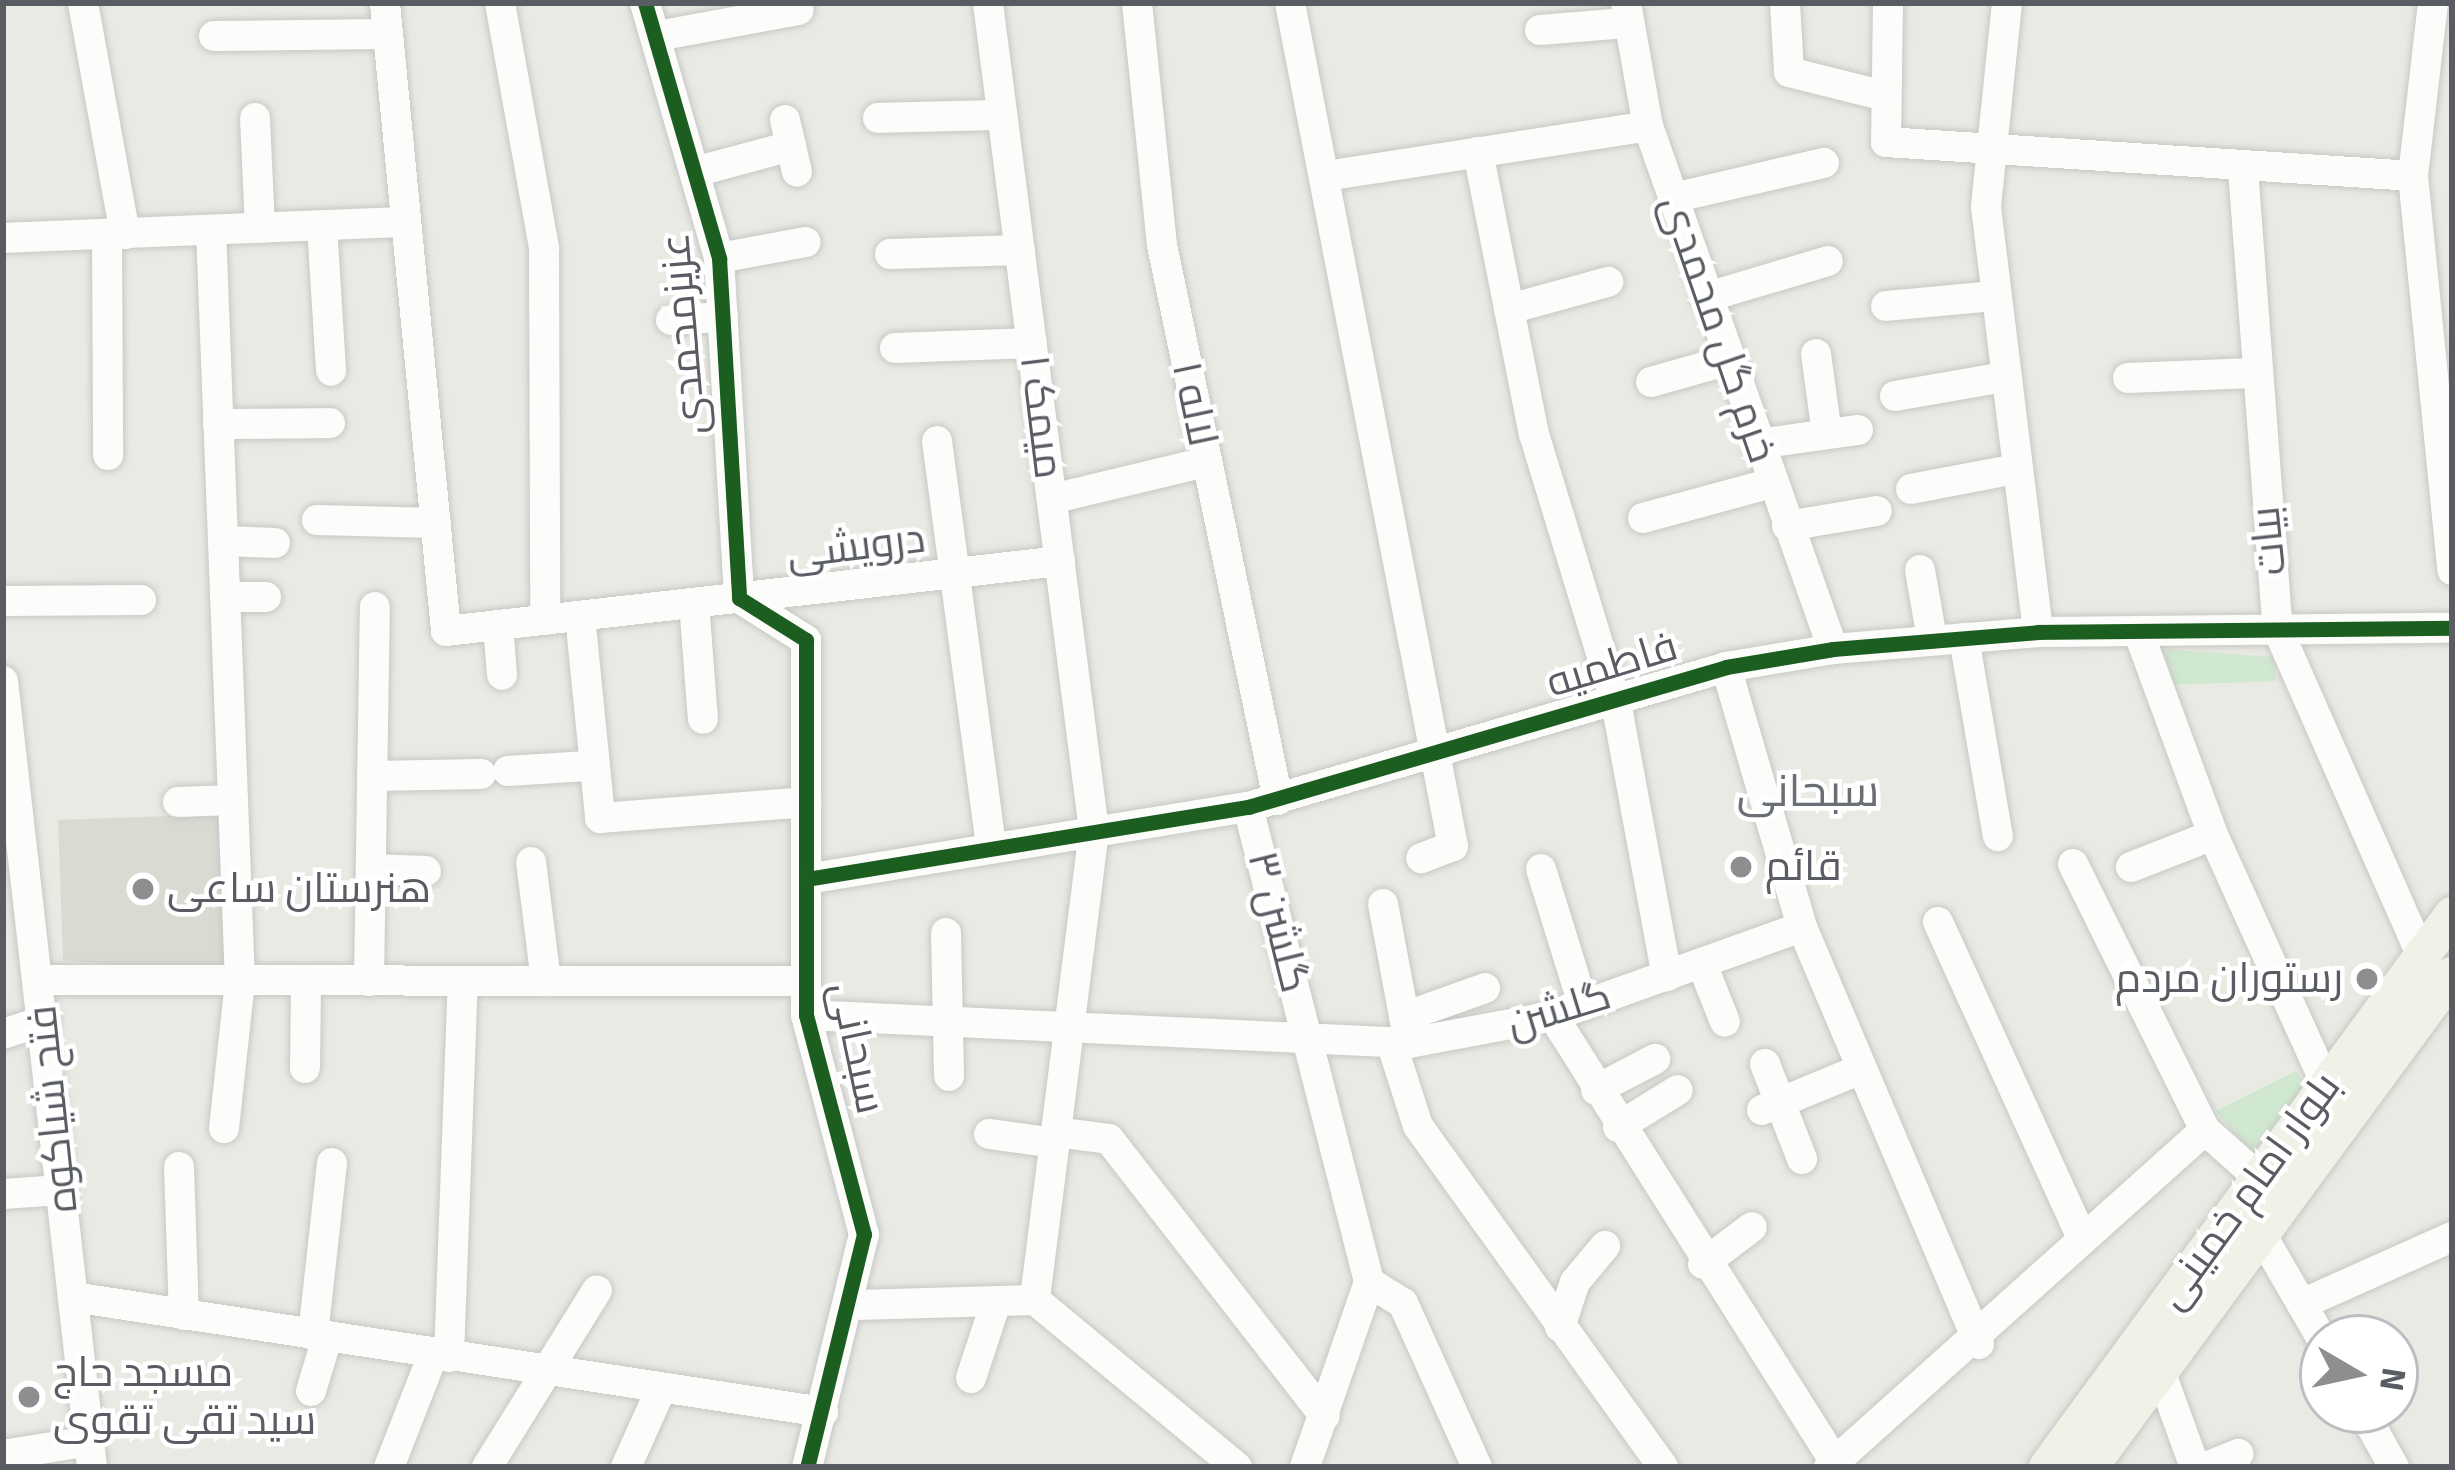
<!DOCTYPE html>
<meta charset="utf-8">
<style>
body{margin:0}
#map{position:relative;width:2455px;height:1470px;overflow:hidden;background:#eaeae4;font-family:Signika,Cairo,sans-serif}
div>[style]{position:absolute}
.education>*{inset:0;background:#dbdad2}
.green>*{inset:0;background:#d0e8d0}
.roads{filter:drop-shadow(0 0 3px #c7c8c6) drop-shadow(0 0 3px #c7c8c6)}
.minor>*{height:30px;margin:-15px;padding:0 15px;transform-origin:15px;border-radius:15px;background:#fcfcfb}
.major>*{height:36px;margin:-18px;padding:0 18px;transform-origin:18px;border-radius:18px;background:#f2f1e7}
.cycleway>*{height:15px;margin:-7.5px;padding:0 7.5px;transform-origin:7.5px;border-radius:7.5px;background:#1b5e20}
.dots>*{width:33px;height:33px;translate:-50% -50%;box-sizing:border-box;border:6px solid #fff;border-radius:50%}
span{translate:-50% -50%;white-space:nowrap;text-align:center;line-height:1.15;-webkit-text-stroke:9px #fff;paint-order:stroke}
.street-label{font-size:42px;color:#595d63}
.poi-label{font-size:42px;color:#595d63}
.left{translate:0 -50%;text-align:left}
.right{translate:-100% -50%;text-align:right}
.neighbourhood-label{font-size:45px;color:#6a6f75}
.frame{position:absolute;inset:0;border:6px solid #595d63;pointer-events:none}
.north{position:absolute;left:2299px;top:1314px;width:120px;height:120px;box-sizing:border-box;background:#fff;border:3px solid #bdbec1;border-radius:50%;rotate:99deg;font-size:33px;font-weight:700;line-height:48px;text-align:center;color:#595d63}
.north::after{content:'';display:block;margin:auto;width:42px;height:54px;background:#8c8e90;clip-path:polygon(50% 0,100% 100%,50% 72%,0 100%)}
</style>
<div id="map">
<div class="education">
<i style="clip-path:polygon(224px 814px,226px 976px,63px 960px,58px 820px)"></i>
</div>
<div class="green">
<i style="clip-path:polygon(2162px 649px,2273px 657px,2276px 681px,2175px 685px)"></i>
<i style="clip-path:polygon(2296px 1071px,2311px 1091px,2254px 1156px,2216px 1111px)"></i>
</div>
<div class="roads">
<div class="minor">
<i style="left:83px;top:3px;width:235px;rotate:79.7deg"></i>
<i style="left:385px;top:3px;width:631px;rotate:84.45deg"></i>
<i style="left:446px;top:631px;width:618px;rotate:-6.5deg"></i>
<i style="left:500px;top:3px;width:249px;rotate:79.8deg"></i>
<i style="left:544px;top:248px;width:372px;rotate:89.8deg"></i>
<i style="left:645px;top:3px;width:266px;rotate:73.8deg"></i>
<i style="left:719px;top:258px;width:341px;rotate:86.6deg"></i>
<i style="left:739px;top:598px;width:79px;rotate:32.1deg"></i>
<i style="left:806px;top:640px;width:375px;rotate:90deg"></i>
<i style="left:806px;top:1015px;width:227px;rotate:75.2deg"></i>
<i style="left:864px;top:1234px;width:240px;rotate:103.7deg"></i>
<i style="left:988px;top:3px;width:835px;rotate:82.7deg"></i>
<i style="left:1094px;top:831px;width:473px;rotate:97.2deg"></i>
<i style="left:1137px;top:3px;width:243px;rotate:84.1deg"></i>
<i style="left:1162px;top:245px;width:567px;rotate:78.19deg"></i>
<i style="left:1290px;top:3px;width:859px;rotate:79.06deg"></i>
<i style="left:1453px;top:846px;width:34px;rotate:159deg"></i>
<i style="left:1626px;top:3px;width:125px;rotate:79.9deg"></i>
<i style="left:1648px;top:126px;width:555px;rotate:70.52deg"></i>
<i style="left:1785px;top:3px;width:69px;rotate:86.7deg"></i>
<i style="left:1789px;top:72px;width:99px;rotate:14deg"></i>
<i style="left:1888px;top:3px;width:139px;rotate:90.8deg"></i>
<i style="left:1886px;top:142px;width:528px;rotate:3.69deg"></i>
<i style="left:2007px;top:3px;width:205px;rotate:95.9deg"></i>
<i style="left:1986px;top:207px;width:428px;rotate:83deg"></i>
<i style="left:2433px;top:3px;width:174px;rotate:96.6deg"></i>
<i style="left:2413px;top:176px;width:396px;rotate:84.3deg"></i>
<i style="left:1540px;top:30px;width:86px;rotate:-4.7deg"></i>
<i style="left:214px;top:36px;width:174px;rotate:-0.7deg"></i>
<i style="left:657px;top:36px;width:144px;rotate:-10.4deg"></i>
<i style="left:255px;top:118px;width:110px;rotate:87.4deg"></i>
<i style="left:878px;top:118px;width:124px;rotate:-1.4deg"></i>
<i style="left:785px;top:120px;width:53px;rotate:77deg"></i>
<i style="left:1478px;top:152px;width:288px;rotate:78.8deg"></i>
<i style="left:1534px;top:434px;width:280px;rotate:73deg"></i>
<i style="left:1616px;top:702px;width:279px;rotate:79.5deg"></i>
<i style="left:2243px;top:169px;width:462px;rotate:85.7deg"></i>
<i style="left:2278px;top:630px;width:356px;rotate:66.2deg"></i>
<i style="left:702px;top:170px;width:92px;rotate:-15.1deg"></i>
<i style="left:1326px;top:176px;width:326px;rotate:-8.8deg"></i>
<i style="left:1673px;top:198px;width:155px;rotate:-13.1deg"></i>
<i style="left:322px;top:226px;width:145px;rotate:86.4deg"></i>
<i style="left:211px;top:230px;width:752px;rotate:87.79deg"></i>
<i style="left:240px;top:981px;width:148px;rotate:96.2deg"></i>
<i style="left:107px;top:234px;width:221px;rotate:89.7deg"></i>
<i style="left:3px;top:238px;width:403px;rotate:-2.3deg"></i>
<i style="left:890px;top:254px;width:130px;rotate:-1.8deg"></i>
<i style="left:719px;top:258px;width:88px;rotate:-10.4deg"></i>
<i style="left:1707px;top:297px;width:126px;rotate:-16.6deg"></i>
<i style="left:1886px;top:306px;width:107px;rotate:-5.3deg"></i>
<i style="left:1509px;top:309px;width:103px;rotate:-15.3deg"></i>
<i style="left:671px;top:320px;width:52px;rotate:-3.3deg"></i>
<i style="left:895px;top:348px;width:137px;rotate:-2.1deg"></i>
<i style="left:1816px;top:354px;width:81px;rotate:82.2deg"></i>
<i style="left:2128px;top:378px;width:124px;rotate:-2.3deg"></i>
<i style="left:1651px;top:382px;width:81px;rotate:-15.8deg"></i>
<i style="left:1895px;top:396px;width:111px;rotate:-9.9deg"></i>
<i style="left:218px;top:424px;width:112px;rotate:-0.5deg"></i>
<i style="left:937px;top:441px;width:408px;rotate:82.4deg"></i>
<i style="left:1758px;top:444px;width:101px;rotate:-8deg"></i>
<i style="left:1911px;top:489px;width:107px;rotate:-10.8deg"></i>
<i style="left:1060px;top:497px;width:150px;rotate:-13.5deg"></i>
<i style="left:1643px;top:518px;width:134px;rotate:-15.2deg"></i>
<i style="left:317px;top:520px;width:119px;rotate:1.4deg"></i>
<i style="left:1787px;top:526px;width:91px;rotate:-9.5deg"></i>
<i style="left:223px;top:541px;width:52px;rotate:2.2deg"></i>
<i style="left:1920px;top:570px;width:70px;rotate:80.1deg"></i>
<i style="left:225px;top:597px;width:41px"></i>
<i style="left:3px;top:601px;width:138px;rotate:-0.4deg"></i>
<i style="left:694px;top:603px;width:116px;rotate:85.6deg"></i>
<i style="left:580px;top:616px;width:203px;rotate:84.3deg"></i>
<i style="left:600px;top:818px;width:207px;rotate:-4.4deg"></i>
<i style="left:498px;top:625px;width:50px;rotate:85.4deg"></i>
<i style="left:2138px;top:631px;width:217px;rotate:69.8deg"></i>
<i style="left:2213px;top:835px;width:276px;rotate:65.6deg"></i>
<i style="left:1964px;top:638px;width:201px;rotate:80.3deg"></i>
<i style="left:1726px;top:667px;width:271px;rotate:73.7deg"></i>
<i style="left:1802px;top:927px;width:453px;rotate:67deg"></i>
<i style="left:3px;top:681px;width:791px;rotate:83.54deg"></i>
<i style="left:508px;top:771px;width:79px;rotate:-3.6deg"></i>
<i style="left:372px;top:776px;width:109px;rotate:-1.1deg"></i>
<i style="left:178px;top:802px;width:55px;rotate:-2.1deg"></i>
<i style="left:1248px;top:807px;width:490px;rotate:75.7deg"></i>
<i style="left:1369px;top:1282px;width:196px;rotate:109.1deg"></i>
<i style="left:531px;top:862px;width:120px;rotate:82.8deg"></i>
<i style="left:2073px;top:864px;width:297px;rotate:63.6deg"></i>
<i style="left:2131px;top:867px;width:88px;rotate:-21.3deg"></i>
<i style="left:371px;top:869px;width:55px;rotate:2.1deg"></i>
<i style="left:1541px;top:869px;width:142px;rotate:72.8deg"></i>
<i style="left:807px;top:879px;width:447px;rotate:-9.3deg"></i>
<i style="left:1248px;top:807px;width:498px;rotate:-16.3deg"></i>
<i style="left:1726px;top:667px;width:109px;rotate:-9.5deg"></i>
<i style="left:1833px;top:649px;width:206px;rotate:-4.7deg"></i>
<i style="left:2038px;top:632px;width:414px;rotate:-0.6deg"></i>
<i style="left:1383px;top:904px;width:141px;rotate:79.4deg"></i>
<i style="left:1938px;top:922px;width:349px;rotate:65.5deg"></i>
<i style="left:946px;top:933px;width:143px;rotate:88.8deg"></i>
<i style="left:1702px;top:964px;width:62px;rotate:68.4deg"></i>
<i style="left:41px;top:980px;width:762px;rotate:0.08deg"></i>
<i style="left:369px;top:981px;width:374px;rotate:-89.1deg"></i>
<i style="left:806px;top:1015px;width:604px;rotate:2.66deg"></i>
<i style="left:1409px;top:1043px;width:147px;rotate:-10.6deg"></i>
<i style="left:1553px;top:1016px;width:264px;rotate:-19.7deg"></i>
<i style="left:1553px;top:1016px;width:528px;rotate:57.7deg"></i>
<i style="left:1404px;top:1017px;width:86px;rotate:-19.7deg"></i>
<i style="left:3px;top:1034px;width:44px;rotate:-18.4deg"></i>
<i style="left:1391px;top:1042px;width:88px;rotate:72.2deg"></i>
<i style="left:1418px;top:1126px;width:420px;rotate:54.3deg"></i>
<i style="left:1765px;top:1064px;width:102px;rotate:68.7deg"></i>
<i style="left:305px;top:1068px;width:87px;rotate:-89.3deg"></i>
<i style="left:1596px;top:1090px;width:67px;rotate:-27.7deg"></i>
<i style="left:1762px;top:1110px;width:107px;rotate:-22.5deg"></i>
<i style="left:1618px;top:1127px;width:70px;rotate:-31.7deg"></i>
<i style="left:1056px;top:1132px;width:53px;rotate:7.5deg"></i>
<i style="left:1109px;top:1139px;width:351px;rotate:52.1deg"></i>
<i style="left:989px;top:1134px;width:67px;rotate:7.8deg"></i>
<i style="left:179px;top:1167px;width:148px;rotate:88.1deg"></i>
<i style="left:3px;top:1194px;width:58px;rotate:-3.9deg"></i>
<i style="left:2261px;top:1234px;width:124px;rotate:59.9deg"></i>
<i style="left:1703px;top:1264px;width:61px;rotate:-37.1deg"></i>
<i style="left:1369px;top:1282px;width:40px;rotate:32deg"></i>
<i style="left:1403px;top:1303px;width:180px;rotate:65.7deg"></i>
<i style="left:73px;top:1297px;width:759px;rotate:8.72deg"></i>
<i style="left:1035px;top:1300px;width:262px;rotate:39.6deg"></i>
<i style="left:2302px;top:1304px;width:164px;rotate:-24.1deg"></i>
<i style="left:855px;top:1305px;width:180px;rotate:-1.6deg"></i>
<i style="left:1560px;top:1327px;width:47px;rotate:-71.6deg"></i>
<i style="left:1575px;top:1282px;width:47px;rotate:-50.2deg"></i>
<i style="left:313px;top:1335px;width:173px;rotate:-83.7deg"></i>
<i style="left:449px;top:1357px;width:376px;rotate:-87.9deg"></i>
<i style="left:2160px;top:1371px;width:102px;rotate:70deg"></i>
<i style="left:971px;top:1378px;width:74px;rotate:-71.8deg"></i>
<i style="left:311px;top:1391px;width:55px;rotate:-73.2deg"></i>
<i style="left:2362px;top:1410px;width:65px;rotate:60.7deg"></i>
<i style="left:3px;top:1455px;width:87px;rotate:-9.2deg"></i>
<i style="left:389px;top:1467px;width:120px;rotate:-68.6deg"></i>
<i style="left:487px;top:1467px;width:208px;rotate:-58.1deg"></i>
<i style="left:626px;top:1467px;width:85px;rotate:-65.8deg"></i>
<i style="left:1829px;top:1467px;width:505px;rotate:-41.87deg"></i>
<i style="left:2205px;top:1130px;width:72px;rotate:41.6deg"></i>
<i style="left:2206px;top:1467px;width:35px;rotate:-22deg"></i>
</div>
<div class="major">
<i style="left:2047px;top:1467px;width:685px;rotate:-53.73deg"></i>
<i style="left:2090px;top:1467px;width:611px;rotate:-53.66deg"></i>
</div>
</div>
<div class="cycleway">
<i style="left:645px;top:3px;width:266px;rotate:73.8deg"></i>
<i style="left:719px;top:258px;width:341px;rotate:86.6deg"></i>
<i style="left:739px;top:598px;width:79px;rotate:32.1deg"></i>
<i style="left:806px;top:640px;width:375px;rotate:90deg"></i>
<i style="left:806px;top:1015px;width:227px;rotate:75.2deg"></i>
<i style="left:864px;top:1234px;width:240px;rotate:103.7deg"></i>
<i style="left:807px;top:879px;width:447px;rotate:-9.3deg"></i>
<i style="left:1248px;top:807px;width:498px;rotate:-16.3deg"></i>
<i style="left:1726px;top:667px;width:109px;rotate:-9.5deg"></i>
<i style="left:1833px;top:649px;width:206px;rotate:-4.7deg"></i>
<i style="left:2038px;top:632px;width:414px;rotate:-0.6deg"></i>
</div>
<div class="dots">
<i style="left:1741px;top:867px;background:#8c8e90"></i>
<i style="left:143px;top:889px;background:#8c8e90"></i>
<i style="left:2367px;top:979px;background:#8c8e90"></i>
<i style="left:29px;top:1397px;background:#8c8e90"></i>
</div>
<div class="street-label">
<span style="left:1718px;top:329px;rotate:71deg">خرم گل محمدی</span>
<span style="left:684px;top:334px;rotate:-95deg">عزیزمحمدی</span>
<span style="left:1194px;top:404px;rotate:78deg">لاله ۱</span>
<span style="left:1041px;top:417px;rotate:83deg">میمک ۱</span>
<span style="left:2269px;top:541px;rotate:-96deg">بیات</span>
<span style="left:856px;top:547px;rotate:-7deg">درویشی</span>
<span style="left:1612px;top:665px;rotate:-17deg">فاطمیه</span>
<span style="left:1278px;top:922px;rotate:76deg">گلشن ۳</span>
<span style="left:1559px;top:1010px;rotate:-17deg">گلشن</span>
<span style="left:857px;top:1048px;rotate:78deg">سبحانی</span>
<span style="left:53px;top:1109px;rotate:-96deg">فتح شیاکوه</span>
<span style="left:2249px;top:1191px;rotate:-54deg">بلوار امام خمینی</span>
</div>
<div class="poi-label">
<span class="left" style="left:1765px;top:867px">قائم</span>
<span class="left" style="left:167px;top:889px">هنرستان ساعی</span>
<span class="right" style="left:2343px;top:979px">رستوران مردم</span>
<span class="left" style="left:53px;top:1397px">مسجد حاج<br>سید تقی تقوی</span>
</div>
<div class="neighbourhood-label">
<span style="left:1808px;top:792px">سبحانی</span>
</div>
<div class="frame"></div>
<div class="north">N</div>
</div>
